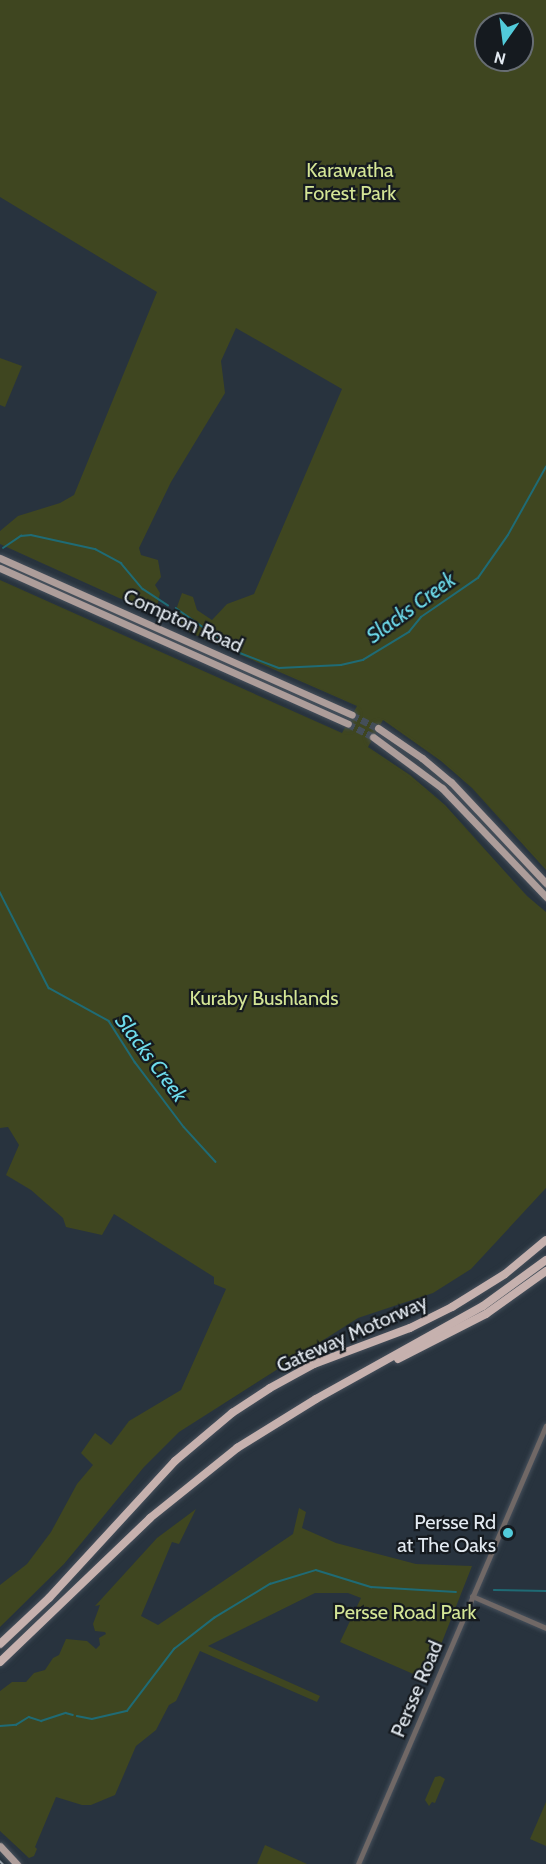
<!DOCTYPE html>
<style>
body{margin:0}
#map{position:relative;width:546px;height:1864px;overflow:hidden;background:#28333e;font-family:Cabin,sans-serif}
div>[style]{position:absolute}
.green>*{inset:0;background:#3f4620}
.stream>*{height:1.5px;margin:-0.75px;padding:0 0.75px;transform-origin:0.75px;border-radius:0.75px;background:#1f6b75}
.major-tunnel>*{height:7px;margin-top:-3.5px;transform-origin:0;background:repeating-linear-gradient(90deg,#444e59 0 7px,transparent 0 10.5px)}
.roads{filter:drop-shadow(0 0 2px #46505b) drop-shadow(0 0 2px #46505b)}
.minor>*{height:5px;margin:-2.5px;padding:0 2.5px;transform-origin:2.5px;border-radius:2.5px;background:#706866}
.major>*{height:7px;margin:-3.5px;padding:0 3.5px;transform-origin:3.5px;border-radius:3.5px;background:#ad9d9a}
.highway>*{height:8px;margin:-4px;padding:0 4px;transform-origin:4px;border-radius:4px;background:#c6b1ae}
.rail>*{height:1.5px;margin:-0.75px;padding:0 0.75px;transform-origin:0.75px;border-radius:0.75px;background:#929ba4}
.dots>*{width:16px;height:16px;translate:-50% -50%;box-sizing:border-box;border:3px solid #151a1f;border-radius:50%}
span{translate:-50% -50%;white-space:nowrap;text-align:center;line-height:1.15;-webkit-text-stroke:4.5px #151a1f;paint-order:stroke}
.park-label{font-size:20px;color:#d4e596}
.street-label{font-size:20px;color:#e3eaf1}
.poi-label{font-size:20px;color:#e3eaf1}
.right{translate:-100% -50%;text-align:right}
.water-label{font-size:21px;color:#6edcec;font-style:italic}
.north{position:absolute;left:474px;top:12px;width:60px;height:60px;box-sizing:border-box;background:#151a1f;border:2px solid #676d73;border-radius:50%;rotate:194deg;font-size:16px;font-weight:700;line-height:24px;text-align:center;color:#e3eaf1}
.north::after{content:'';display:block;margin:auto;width:21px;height:27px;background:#52cbda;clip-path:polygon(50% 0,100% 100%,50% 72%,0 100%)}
</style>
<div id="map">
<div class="green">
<i style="clip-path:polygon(evenodd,0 0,546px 0,546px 870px,472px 788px,441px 761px,383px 720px,368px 747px,410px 775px,445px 805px,527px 896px,546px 912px,546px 1188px,471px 1269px,433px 1293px,358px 1318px,179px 1432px,144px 1467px,64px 1564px,0 1627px,0 1585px,27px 1564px,51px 1532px,77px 1484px,93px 1465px,81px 1453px,95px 1433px,111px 1445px,129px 1421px,181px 1390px,226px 1289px,214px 1284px,214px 1277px,114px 1214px,102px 1235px,66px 1227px,63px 1218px,31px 1190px,6px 1175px,19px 1145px,8px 1127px,0 1128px,0 580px,342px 733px,357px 706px,182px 629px,173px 618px,182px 593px,193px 597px,197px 610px,212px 620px,227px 604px,254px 594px,342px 389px,236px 328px,221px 361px,225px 393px,171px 482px,139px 548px,141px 555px,158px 560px,161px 577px,155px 585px,160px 593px,157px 607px,150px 608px,119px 598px,0 544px,0 531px,18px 516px,60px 503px,74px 495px,157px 292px,0 197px,0 0,486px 24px,522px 24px,522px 60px,486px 60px,486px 24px)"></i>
<i style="clip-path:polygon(0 358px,22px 366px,5px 407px,0 405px)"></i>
<i style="clip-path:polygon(299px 1508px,306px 1512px,302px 1528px,336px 1543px,416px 1564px,472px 1566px,427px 1680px,340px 1642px,361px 1598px,348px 1593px,315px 1593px,208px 1646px,320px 1696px,317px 1702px,200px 1651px,176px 1701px,169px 1705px,156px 1730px,136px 1746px,115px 1795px,91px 1805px,82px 1805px,56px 1797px,35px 1847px,37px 1849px,34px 1856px,29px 1858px,0 1831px,0 1691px,12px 1682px,26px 1682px,34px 1673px,45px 1670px,53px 1658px,59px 1655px,66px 1639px,87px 1641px,96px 1649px,100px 1645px,99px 1638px,106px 1634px,105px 1632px,95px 1631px,93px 1624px,100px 1605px,95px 1606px,157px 1538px,196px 1509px,179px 1544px,172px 1542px,141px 1616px,158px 1625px,293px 1534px)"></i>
<i style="clip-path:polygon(440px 1776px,445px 1779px,435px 1803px,432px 1802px,429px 1806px,425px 1800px,435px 1777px)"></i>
<i style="clip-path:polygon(546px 1802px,546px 1846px,530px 1839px)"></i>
<i style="clip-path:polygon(265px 1845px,307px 1864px,257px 1864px)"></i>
</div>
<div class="stream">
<i style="left:3px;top:548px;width:22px;rotate:-34deg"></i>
<i style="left:21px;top:536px;width:10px;rotate:-6deg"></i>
<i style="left:31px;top:535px;width:66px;rotate:12.3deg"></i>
<i style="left:95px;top:549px;width:30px;rotate:28deg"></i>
<i style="left:121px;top:563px;width:34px;rotate:50deg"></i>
<i style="left:143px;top:589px;width:30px;rotate:33deg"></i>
<i style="left:176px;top:608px;width:78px;rotate:35.1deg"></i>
<i style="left:240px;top:653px;width:42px;rotate:21deg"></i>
<i style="left:279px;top:668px;width:62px;rotate:-2.8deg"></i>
<i style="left:341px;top:665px;width:23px;rotate:-13deg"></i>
<i style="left:363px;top:660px;width:54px;rotate:-31.3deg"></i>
<i style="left:409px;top:632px;width:19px;rotate:-51deg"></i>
<i style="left:421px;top:617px;width:69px;rotate:-34.4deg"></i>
<i style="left:478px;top:578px;width:52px;rotate:-55.1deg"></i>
<i style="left:508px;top:535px;width:78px;rotate:-60.8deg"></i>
<i style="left:0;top:892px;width:108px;rotate:63deg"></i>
<i style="left:49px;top:988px;width:68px;rotate:28.8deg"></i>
<i style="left:109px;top:1021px;width:49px;rotate:57.6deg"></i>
<i style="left:135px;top:1062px;width:81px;rotate:53deg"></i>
<i style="left:184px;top:1127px;width:47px;rotate:47.6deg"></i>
<i style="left:494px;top:1590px;width:52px;rotate:1.1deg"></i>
<i style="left:77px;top:1716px;width:15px;rotate:11deg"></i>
<i style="left:92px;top:1719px;width:36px;rotate:-13deg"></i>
<i style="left:127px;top:1711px;width:78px;rotate:-52.8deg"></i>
<i style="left:174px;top:1649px;width:51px;rotate:-37.8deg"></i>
<i style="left:214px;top:1618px;width:66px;rotate:-31.3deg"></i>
<i style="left:270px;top:1584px;width:48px;rotate:-16.9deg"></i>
<i style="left:316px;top:1570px;width:58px;rotate:17.2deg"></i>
<i style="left:371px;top:1587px;width:85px;rotate:3.4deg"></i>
<i style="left:0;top:1726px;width:16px;rotate:-4deg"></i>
<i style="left:16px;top:1725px;width:15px;rotate:-32deg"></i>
<i style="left:29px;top:1717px;width:13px;rotate:18deg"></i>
<i style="left:41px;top:1721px;width:26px;rotate:-18deg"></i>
<i style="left:66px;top:1713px;width:7px;rotate:16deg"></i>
</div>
<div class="major-tunnel">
<i style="left:352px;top:715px;width:29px;rotate:27deg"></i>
<i style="left:348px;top:724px;width:28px;rotate:27deg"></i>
</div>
<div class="roads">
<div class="minor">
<i style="left:472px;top:1596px;width:81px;rotate:23.4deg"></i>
<i style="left:358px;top:1864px;width:477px;rotate:-66.8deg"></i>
</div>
<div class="major">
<i style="left:0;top:558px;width:385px;rotate:24deg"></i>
<i style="left:0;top:568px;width:381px;rotate:24.1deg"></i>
<i style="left:378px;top:728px;width:53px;rotate:34.3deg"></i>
<i style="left:422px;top:758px;width:38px;rotate:40deg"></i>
<i style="left:451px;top:782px;width:139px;rotate:46.8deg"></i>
<i style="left:373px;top:737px;width:86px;rotate:36.5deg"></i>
<i style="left:442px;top:788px;width:151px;rotate:46.3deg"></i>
<i style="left:0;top:1846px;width:25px;rotate:47deg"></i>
</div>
<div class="highway">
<i style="left:398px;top:1359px;width:99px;rotate:-27.1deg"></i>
<i style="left:486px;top:1314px;width:74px;rotate:-35.6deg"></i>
<i style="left:0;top:1644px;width:67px;rotate:-43.2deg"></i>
<i style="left:49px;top:1598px;width:186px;rotate:-47.4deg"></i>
<i style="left:175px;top:1461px;width:75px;rotate:-40.1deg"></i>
<i style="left:232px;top:1413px;width:45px;rotate:-33.3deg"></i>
<i style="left:270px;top:1388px;width:50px;rotate:-28.6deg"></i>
<i style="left:314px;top:1364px;width:103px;rotate:-20.6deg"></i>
<i style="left:410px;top:1328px;width:47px;rotate:-26.6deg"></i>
<i style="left:452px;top:1307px;width:62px;rotate:-31.9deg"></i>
<i style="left:505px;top:1274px;width:53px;rotate:-39.7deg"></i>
<i style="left:0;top:1662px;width:208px;rotate:-43.8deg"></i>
<i style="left:150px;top:1518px;width:112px;rotate:-38.8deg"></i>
<i style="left:237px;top:1448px;width:93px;rotate:-31.8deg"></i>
<i style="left:316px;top:1399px;width:191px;rotate:-29.1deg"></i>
<i style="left:483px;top:1306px;width:78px;rotate:-36.1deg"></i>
</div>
</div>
<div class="rail">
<i style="left:0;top:1861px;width:4px;rotate:45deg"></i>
</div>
<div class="dots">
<i style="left:508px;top:1533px;background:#52cbda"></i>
</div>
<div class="park-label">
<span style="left:350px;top:182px">Karawatha<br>Forest Park</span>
<span style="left:264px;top:998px">Kuraby Bushlands</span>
<span style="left:405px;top:1612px">Persse Road Park</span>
</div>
<div class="street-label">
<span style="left:183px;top:621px;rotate:24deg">Compton Road</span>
<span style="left:352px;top:1334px;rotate:-24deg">Gateway Motorway</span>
<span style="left:417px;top:1689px;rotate:-67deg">Persse Road</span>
</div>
<div class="poi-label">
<span class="right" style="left:496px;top:1534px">Persse Rd<br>at The Oaks</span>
</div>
<div class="water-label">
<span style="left:411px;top:608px;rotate:-36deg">Slacks Creek</span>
<span style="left:151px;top:1058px;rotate:53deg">Slacks Creek</span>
</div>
<div class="north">N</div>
</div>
